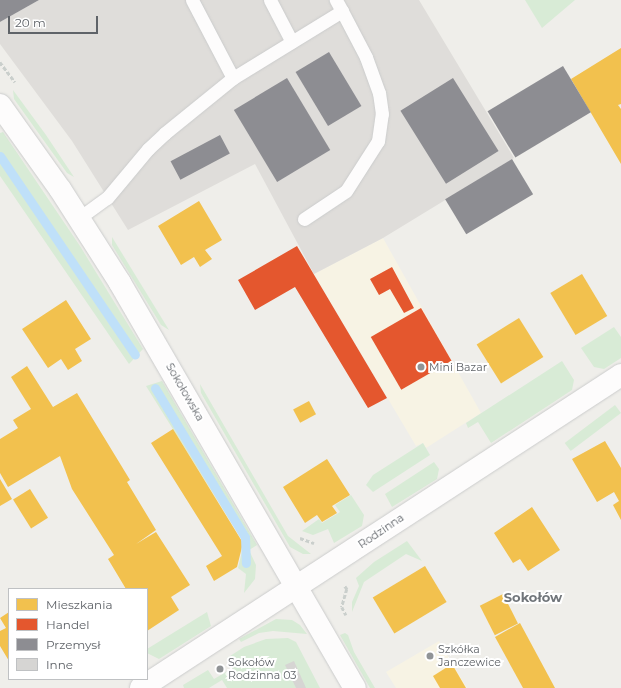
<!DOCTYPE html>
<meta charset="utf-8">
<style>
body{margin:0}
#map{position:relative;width:621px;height:688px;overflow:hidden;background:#efeeea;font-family:Montserrat,sans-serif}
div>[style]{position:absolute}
.commercial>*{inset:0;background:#f7f3e4}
.industrial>*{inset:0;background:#dfddda}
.green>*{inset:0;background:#d8ebd6;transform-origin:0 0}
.homes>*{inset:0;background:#f2c14e;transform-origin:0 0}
.shops>*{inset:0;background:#e4572e;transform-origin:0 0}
.industry>*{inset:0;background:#8d8d92;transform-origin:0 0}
.stream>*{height:9px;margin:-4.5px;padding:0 4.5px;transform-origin:4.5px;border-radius:4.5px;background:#bfe0f9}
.building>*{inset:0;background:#d6d5d3}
.path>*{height:2.5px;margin-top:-1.25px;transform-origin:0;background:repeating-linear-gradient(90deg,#cacfcc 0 4px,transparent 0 6px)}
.roads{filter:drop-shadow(0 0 1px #cbcccc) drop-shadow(0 0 1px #cbcccc)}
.lane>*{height:13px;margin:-6.5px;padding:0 6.5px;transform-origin:6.5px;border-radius:6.5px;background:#fdfcfc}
.street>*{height:22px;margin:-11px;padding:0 11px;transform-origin:11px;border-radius:11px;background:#fdfcfc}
.secondary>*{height:22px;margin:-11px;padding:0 11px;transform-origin:11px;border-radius:11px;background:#fdfcfc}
.dots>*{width:11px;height:11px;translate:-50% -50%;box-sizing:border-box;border:2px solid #fff;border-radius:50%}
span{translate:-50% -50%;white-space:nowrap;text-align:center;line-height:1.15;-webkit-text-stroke:4px #fff;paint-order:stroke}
.poi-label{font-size:11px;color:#5f6368}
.left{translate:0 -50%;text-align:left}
.street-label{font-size:11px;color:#5f6368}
.quarter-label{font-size:13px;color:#70757a;font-weight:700}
.legend{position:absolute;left:8px;top:588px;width:140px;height:92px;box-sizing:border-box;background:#fff;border:1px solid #bfc1c3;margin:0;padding:5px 7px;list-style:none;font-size:12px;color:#5f6368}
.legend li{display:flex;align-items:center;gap:8px;height:20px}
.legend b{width:20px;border:1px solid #bfc1c3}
.scale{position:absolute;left:8px;top:16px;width:90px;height:18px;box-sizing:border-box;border:2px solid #5f6368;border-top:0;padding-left:5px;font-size:12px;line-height:14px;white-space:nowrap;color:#5f6368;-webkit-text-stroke:3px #fff;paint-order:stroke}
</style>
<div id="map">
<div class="commercial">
<i style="clip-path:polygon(383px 238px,481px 413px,426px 448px,423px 443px,416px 446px,314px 274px)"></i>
<i style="clip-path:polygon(439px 641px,467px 688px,396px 688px,386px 672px)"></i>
</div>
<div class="industrial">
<i style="clip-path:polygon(39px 0,419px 0,514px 158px,383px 238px,314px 274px,255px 164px,128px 230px,72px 141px,0 44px,0 22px)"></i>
</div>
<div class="green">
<i style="clip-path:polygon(525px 0,575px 0,542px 28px)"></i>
<i style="clip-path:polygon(13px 90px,46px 135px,74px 177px,67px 173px,14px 99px)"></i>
<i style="clip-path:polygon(3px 132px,80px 246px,143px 349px,129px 364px,0 176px,0 133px)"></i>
<i style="clip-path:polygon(112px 237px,169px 330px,161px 325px,112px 245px)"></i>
<i style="clip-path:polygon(614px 327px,621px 337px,621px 358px,604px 369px,594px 367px,581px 348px)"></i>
<i style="clip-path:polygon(562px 361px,574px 380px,572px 390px,491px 443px,478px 422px,468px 428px,466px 423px)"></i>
<i style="clip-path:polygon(162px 381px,257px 545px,249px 550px,256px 565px,255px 579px,244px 593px,246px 574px,238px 568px,244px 543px,146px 386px)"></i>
<i style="clip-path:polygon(200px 384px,288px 536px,311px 554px,303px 554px,290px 547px,201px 393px)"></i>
<i style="left:615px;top:405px;width:10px;height:63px;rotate:53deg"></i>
<i style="clip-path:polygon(423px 443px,430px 455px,373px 492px,366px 485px,373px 475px)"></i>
<i style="clip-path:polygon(434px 462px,439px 469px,437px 479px,392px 507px,385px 494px)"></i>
<i style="clip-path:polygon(351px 495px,364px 515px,362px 526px,334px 543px,328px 529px,313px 535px,302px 531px,319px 519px,322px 523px,340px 512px,335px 505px)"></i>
<i style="clip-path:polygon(407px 541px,422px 561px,406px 554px,364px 582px,352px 612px,352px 602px,359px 586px,356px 578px,374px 562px)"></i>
<i style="clip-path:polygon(207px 612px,211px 626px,159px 659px,147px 653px,147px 649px)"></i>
<i style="clip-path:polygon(276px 619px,292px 620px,300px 625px,307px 634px,273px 631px,259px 633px,241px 642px,239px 639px)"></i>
<i style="clip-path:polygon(345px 633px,348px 635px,354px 652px,375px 688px,370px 688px,340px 635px)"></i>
<i style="clip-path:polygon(288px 638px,296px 642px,320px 688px,227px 688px,222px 680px,209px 688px,184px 688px,183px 685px,208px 670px,214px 679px,233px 668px,227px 658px,244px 647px,266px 639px)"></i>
</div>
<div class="homes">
<i style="clip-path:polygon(621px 48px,621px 104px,618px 105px,621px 109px,621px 164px,571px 79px)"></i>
<i style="clip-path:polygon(199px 201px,222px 240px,205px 250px,212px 259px,200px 267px,194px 257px,181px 265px,158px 226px)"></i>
<i style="left:582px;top:274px;width:49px;height:37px;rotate:59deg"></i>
<i style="clip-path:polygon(66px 300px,91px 339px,75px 349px,82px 361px,68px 370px,61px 359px,48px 368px,22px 329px)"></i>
<i style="left:519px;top:318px;width:46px;height:50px;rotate:58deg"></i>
<i style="clip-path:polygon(27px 366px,53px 407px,77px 393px,130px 480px,127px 482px,156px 530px,136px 544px,156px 532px,190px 585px,171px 597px,179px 610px,147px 631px,147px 589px,126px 589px,108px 559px,114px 555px,72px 489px,60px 456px,8px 487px,0 473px,0 439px,18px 428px,13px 420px,31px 409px,11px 377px)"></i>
<i style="left:309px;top:401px;width:15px;height:18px;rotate:62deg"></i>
<i style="clip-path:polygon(173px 429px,243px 543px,237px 567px,214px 581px,206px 566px,222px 556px,151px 443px)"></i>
<i style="clip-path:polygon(605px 441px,621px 468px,621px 520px,613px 505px,619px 501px,614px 492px,597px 502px,572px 459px)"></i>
<i style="clip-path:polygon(327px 459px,350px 495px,332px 506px,337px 513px,322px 522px,317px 515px,305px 523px,283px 487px)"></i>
<i style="clip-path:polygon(0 479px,12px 499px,0 506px)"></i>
<i style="left:30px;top:489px;width:34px;height:20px;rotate:58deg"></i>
<i style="clip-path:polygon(532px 507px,560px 550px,528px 571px,520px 559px,513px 563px,494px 533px)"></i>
<i style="left:425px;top:566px;width:42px;height:61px;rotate:59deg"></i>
<i style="left:503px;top:594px;width:33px;height:26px;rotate:63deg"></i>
<i style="clip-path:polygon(9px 612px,9px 661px,0 646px,0 631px,6px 628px,0 618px)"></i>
<i style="clip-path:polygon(520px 623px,555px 688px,523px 688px,495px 637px)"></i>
<i style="clip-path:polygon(452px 664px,466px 688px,440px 688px,433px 676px)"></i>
</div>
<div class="shops">
<i style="clip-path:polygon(297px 246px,387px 398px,368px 408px,295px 287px,255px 310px,238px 280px)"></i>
<i style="clip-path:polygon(392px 267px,414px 308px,404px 313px,390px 289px,379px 295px,370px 279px)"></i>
<i style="left:421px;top:308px;width:61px;height:58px;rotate:60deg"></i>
</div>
<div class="industry">
<i style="clip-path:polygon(0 0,39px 0,0 22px)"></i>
<i style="left:329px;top:52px;width:63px;height:39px;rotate:59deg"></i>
<i style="left:563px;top:66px;width:54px;height:88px;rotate:59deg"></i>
<i style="left:287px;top:78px;width:84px;height:62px;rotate:59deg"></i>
<i style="left:453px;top:78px;width:86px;height:62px;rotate:58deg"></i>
<i style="left:220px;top:135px;width:21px;height:56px;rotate:62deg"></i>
<i style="left:512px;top:159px;width:41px;height:78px;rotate:59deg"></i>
</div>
<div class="stream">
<i style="left:0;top:156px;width:240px;rotate:55.8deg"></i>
<i style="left:155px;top:388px;width:174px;rotate:58.9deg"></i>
<i style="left:245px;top:537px;width:26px;rotate:88deg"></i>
</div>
<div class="building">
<i style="clip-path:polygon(294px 661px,306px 688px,296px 688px,285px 665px)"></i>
</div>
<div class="path">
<i style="left:0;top:62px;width:25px;rotate:53deg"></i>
<i style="left:300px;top:538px;width:15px;rotate:20deg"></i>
<i style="left:345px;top:586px;width:4px;rotate:56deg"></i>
<i style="left:347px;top:589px;width:19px;rotate:106deg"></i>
<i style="left:342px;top:607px;width:9px;rotate:63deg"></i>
</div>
<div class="roads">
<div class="lane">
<i style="left:192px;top:0;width:88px;rotate:62.3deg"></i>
<i style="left:270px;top:0;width:47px;rotate:62.4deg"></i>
<i style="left:79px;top:218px;width:34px;rotate:-36deg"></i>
<i style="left:107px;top:198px;width:64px;rotate:-50.1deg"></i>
<i style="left:148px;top:149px;width:23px;rotate:-43deg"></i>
<i style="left:165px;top:133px;width:87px;rotate:-39deg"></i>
<i style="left:233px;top:78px;width:128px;rotate:-31.6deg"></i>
<i style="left:342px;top:11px;width:13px;rotate:-119deg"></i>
<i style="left:304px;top:219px;width:50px;rotate:-33.7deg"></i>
<i style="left:346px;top:191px;width:59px;rotate:-57.4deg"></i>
<i style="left:378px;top:141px;width:27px;rotate:-82deg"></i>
<i style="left:382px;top:114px;width:21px;rotate:-98deg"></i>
<i style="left:379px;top:93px;width:38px;rotate:-110deg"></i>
<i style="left:366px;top:57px;width:52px;rotate:-117.6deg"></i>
</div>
<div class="street">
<i style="left:141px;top:688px;width:573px;rotate:-33.11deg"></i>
</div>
<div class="secondary">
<i style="left:0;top:105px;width:103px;rotate:54.5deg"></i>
<i style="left:60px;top:189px;width:112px;rotate:57.4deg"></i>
<i style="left:120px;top:283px;width:468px;rotate:59.9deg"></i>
</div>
</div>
<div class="dots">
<i style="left:421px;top:367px;background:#919496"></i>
<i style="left:430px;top:656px;background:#919496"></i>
<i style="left:220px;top:669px;background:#919496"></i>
</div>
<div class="poi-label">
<span class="left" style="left:429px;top:367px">Mini Bazar</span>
<span class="left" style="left:438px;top:656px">Szkółka<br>Janczewice</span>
<span class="left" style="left:228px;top:669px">Sokołów<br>Rodzinna 03</span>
</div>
<div class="street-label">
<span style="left:185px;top:392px;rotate:60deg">Sokołowska</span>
<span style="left:381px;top:531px;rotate:-34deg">Rodzinna</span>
</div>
<div class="quarter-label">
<span style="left:533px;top:597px">Sokołów</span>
</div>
<ul class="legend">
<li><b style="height:11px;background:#f2c14e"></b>Mieszkania</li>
<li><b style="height:11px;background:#e4572e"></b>Handel</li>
<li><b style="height:11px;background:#8d8d92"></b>Przemysł</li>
<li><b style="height:11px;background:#d6d5d3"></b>Inne</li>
</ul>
<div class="scale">20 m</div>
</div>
